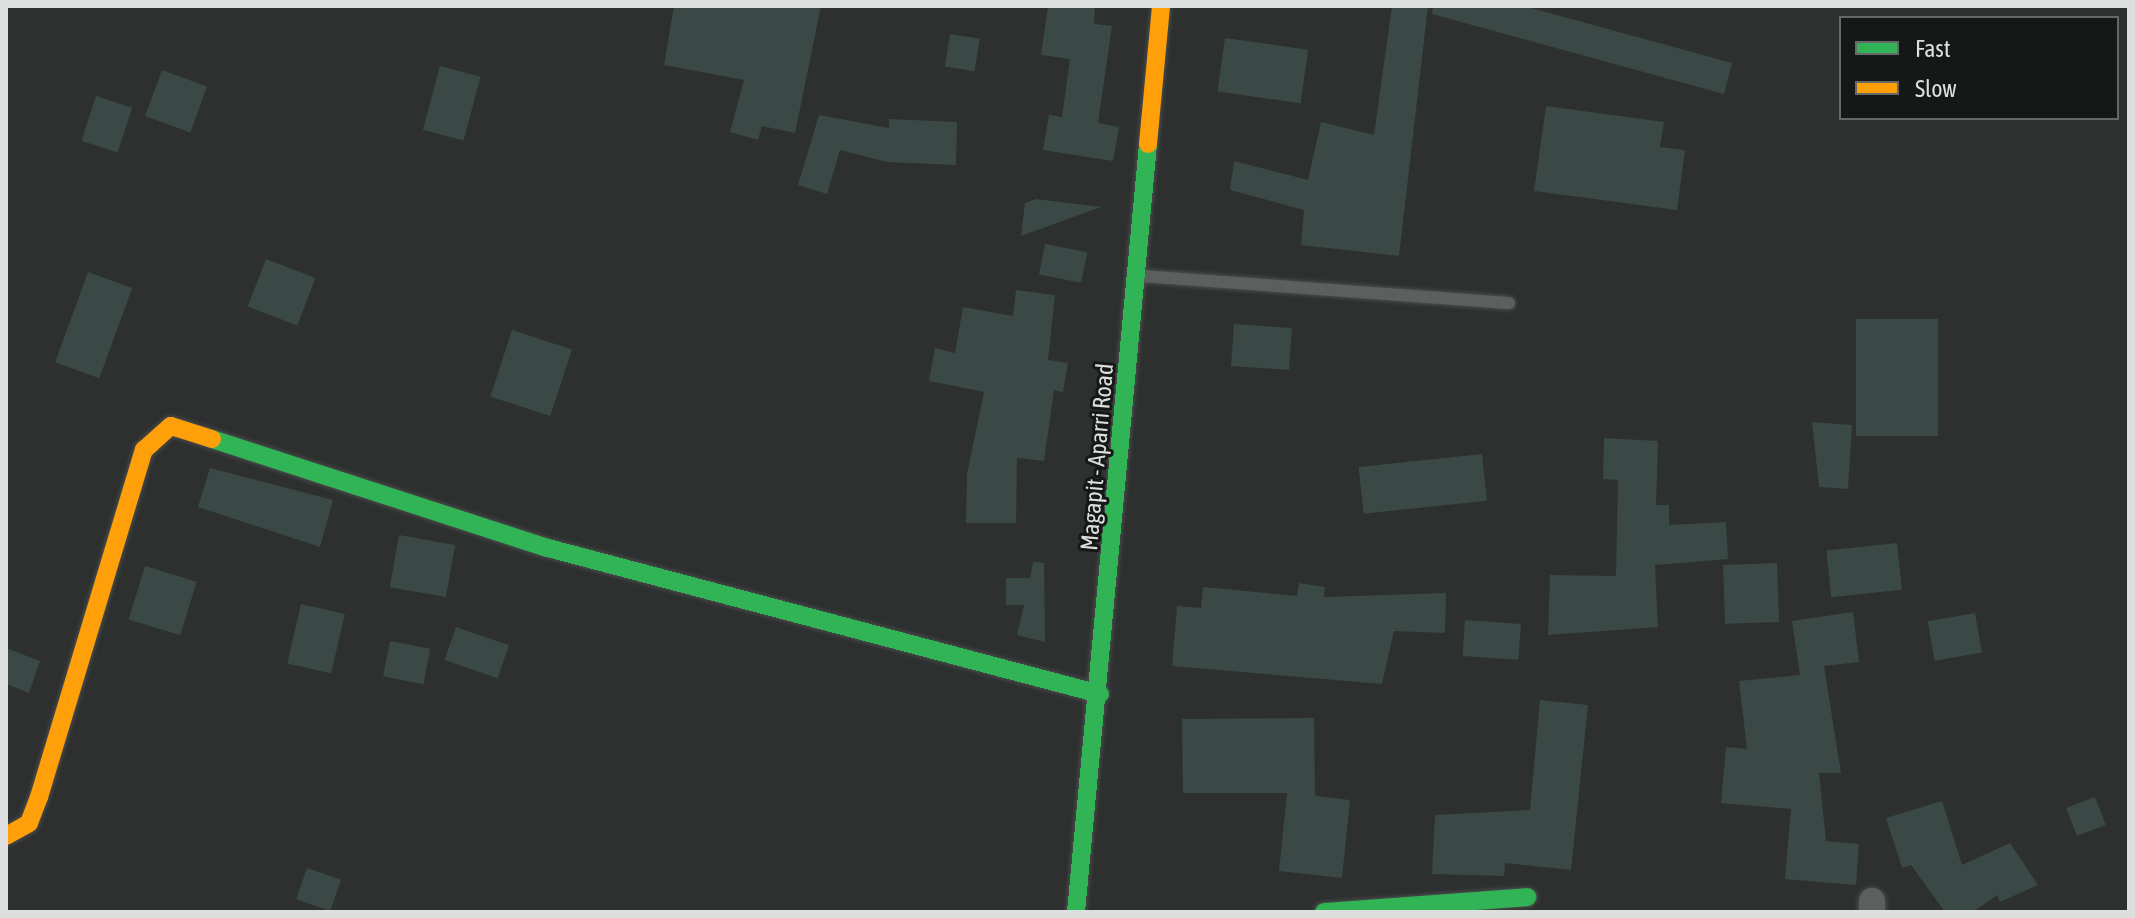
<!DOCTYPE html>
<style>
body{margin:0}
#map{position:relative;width:2135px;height:918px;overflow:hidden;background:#2d302f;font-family:"Asap Condensed",sans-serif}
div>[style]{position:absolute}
.building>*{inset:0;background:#3a4945;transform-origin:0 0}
.roads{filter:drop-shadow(0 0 2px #494c4b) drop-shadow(0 0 2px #494c4b)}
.lane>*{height:12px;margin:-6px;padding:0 6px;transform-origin:6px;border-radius:6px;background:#5d5e5e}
.street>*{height:26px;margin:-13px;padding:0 13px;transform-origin:13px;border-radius:13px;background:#5d5e5e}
.fast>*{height:18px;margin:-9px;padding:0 9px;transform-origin:9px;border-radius:9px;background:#30b455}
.slow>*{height:18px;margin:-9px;padding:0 9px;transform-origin:9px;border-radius:9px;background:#ff9f0a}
span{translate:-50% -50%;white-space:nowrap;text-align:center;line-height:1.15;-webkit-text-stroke:6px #161817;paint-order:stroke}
.street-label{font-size:24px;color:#dcdfde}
.frame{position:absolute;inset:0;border:8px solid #dcdfde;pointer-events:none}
.legend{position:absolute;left:1839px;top:16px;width:280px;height:104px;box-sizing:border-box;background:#161817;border:2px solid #656867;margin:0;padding:10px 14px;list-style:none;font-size:24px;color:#dcdfde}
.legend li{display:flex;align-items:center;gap:16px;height:40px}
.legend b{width:40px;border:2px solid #656867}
</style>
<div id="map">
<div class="building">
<i style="clip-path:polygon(674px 6px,821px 6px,795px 133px,762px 126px,758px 140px,730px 132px,744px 80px,664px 65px)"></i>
<i style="clip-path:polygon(1048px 6px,1095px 6px,1094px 24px,1112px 26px,1098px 123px,1119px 127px,1113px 161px,1043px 150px,1049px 115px,1062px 117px,1070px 59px,1041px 55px)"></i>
<i style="clip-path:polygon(1392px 6px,1428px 6px,1399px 256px,1301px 245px,1304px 210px,1230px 190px,1234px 161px,1308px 180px,1321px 122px,1374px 135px)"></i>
<i style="clip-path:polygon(1433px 6px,1524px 6px,1732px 63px,1724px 94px,1432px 14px)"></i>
<i style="left:950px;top:34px;width:30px;height:33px;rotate:9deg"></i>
<i style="left:1225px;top:38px;width:84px;height:54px;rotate:8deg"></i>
<i style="left:440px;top:66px;width:42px;height:66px;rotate:15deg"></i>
<i style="left:162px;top:70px;width:48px;height:49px;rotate:20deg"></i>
<i style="left:96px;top:96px;width:38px;height:47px;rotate:18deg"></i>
<i style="clip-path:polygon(1546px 106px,1664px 122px,1660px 147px,1685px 150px,1677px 210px,1534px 191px)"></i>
<i style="clip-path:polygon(819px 115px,889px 128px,889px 119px,957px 122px,956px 165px,887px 162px,840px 150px,827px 194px,798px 185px)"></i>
<i style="clip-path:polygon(1036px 199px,1101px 207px,1021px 236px,1025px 203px)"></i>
<i style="left:1045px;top:244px;width:43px;height:31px;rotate:11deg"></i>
<i style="left:266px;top:259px;width:53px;height:51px;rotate:21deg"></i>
<i style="left:88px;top:272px;width:47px;height:96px;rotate:20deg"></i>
<i style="clip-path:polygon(1016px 290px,1055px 295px,1048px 360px,1068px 363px,1063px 392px,1054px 390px,1044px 461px,1017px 458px,1016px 523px,966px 523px,967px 474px,984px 392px,929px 381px,935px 348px,955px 353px,963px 307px,1013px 316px)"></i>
<i style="left:1856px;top:319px;width:82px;height:117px"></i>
<i style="left:1234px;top:324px;width:58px;height:42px;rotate:4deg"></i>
<i style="left:512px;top:330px;width:63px;height:70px;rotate:18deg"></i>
<i style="clip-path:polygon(1812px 422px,1852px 425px,1848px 489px,1819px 487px)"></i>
<i style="clip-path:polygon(1604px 438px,1658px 441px,1656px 505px,1669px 505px,1669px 525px,1726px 522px,1728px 559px,1655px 565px,1658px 627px,1548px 635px,1550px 575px,1616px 576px,1618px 480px,1603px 479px)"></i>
<i style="left:1482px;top:454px;width:47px;height:124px;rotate:84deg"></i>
<i style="clip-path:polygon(210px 468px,333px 500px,320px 547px,198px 507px)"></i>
<i style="left:399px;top:535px;width:57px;height:53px;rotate:10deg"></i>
<i style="left:1897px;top:543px;width:47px;height:71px;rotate:84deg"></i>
<i style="clip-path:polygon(1033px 562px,1044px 563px,1045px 642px,1017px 635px,1024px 605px,1006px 605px,1006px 578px,1030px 578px)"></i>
<i style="left:1777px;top:563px;width:59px;height:54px;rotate:88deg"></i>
<i style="left:145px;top:566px;width:54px;height:56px;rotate:17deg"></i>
<i style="clip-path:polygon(1299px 583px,1325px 587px,1324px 597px,1446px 593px,1445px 633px,1394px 631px,1382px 684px,1172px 666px,1177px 606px,1201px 608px,1203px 587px,1297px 596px)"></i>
<i style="left:301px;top:604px;width:45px;height:61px;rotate:13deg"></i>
<i style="clip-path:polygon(1853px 612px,1859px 662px,1824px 666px,1841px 773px,1819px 773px,1826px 841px,1859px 844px,1856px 885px,1785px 879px,1791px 809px,1721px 803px,1726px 747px,1747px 749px,1739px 681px,1800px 675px,1792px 621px)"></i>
<i style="left:1975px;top:613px;width:40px;height:48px;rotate:80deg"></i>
<i style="left:1465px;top:620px;width:56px;height:36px;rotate:4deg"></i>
<i style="left:456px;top:627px;width:56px;height:35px;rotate:19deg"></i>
<i style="left:390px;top:641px;width:41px;height:36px;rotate:11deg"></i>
<i style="clip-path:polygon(6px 648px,40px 661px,29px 693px,6px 684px)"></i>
<i style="clip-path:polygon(1540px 700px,1588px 705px,1571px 870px,1505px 863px,1504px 876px,1432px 874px,1435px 815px,1530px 810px)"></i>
<i style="clip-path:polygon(1314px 718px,1315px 796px,1350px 800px,1342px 878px,1279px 871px,1287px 793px,1183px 793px,1182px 719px)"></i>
<i style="left:2095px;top:797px;width:30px;height:31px;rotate:69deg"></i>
<i style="clip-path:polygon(1942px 801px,1962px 865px,2010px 843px,2038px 885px,2000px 902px,1997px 895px,1973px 912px,1945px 912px,1911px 865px,1902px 868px,1886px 818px)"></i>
<i style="left:307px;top:868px;width:36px;height:33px;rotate:19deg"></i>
</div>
<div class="roads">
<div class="lane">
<i style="left:1141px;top:276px;width:369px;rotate:4.2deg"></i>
</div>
<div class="street">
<i style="left:1872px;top:912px;width:11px;rotate:-90deg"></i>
</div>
<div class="fast">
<i style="left:212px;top:439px;width:353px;rotate:18deg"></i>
<i style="left:548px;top:548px;width:571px;rotate:14.82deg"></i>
<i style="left:1076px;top:912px;width:771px;rotate:-84.64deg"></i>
<i style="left:1324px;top:912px;width:204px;rotate:-4.2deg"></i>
</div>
<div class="slow">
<i style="left:1148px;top:144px;width:139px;rotate:-84.6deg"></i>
<i style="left:6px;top:836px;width:26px;rotate:-29deg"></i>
<i style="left:29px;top:823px;width:28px;rotate:-69deg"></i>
<i style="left:39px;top:797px;width:363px;rotate:-73.2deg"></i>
<i style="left:144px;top:450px;width:36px;rotate:-42deg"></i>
<i style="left:171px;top:426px;width:43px;rotate:17.6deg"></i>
</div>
</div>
<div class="street-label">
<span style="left:1097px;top:457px;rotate:-85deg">Magapit - Aparri Road</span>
</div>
<div class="frame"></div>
<ul class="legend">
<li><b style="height:10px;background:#30b455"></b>Fast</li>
<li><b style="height:10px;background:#ff9f0a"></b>Slow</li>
</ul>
</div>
